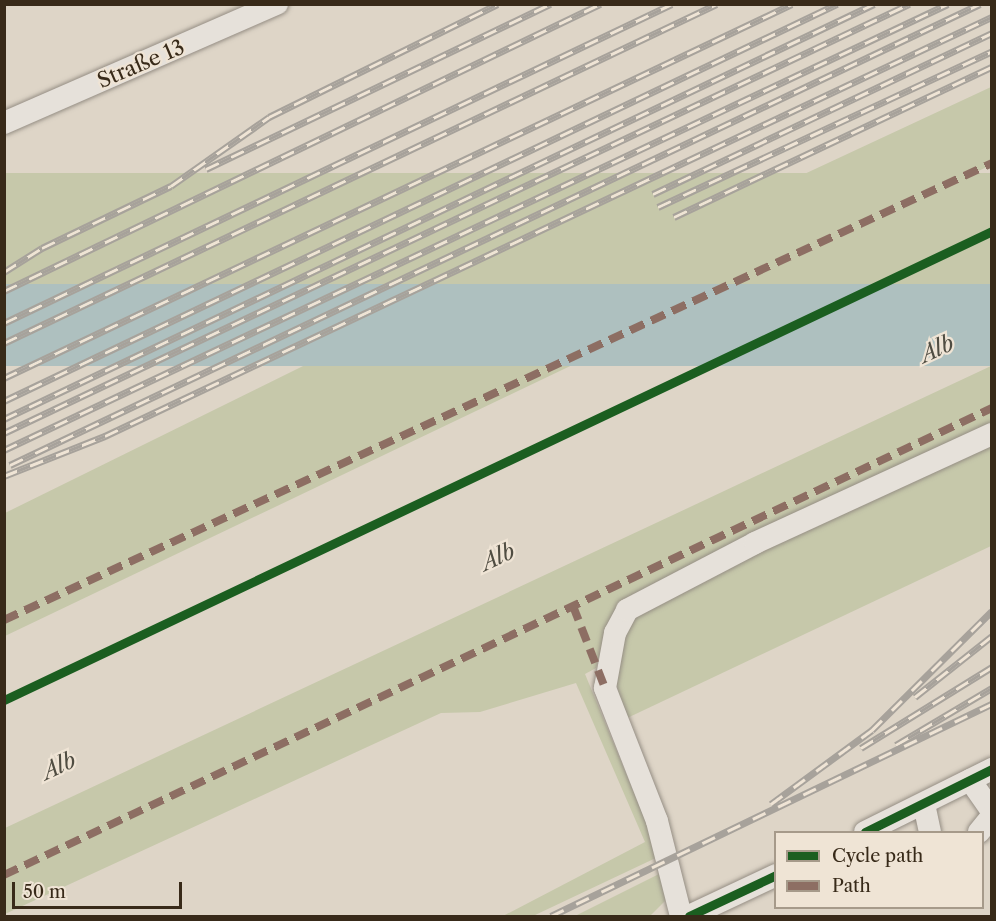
<!DOCTYPE html>
<meta charset="utf-8">
<style>
body{margin:0}
#map{position:relative;width:996px;height:921px;overflow:hidden;background:#ded5c7;font-family:"Libre Caslon Text",serif}
div>[style]{position:absolute}
.green>*{inset:0;background:#c6c8aa;transform-origin:0 0}
.water>*{inset:0;background:#aec0bf;transform-origin:0 0}
.roads{filter:drop-shadow(0 0 2px #958e84) drop-shadow(0 0 2px #958e84)}
.minor>*{height:22px;margin:-11px;padding:0 11px;transform-origin:11px;border-radius:11px;background:#e6e1da}
.rail>*{height:7px;margin-top:-3.5px;transform-origin:0;background:repeating-linear-gradient(90deg,#efe4d5 0 14px,#a7a29b 0 28px);box-sizing:border-box;border-block:2px solid #a7a29b}
.quiet>*{height:8px;margin-top:-4px;transform-origin:0;background:repeating-linear-gradient(90deg,#8d6e63 0 15px,transparent 0 23px)}
.cycleway>*{height:9px;margin:-4.5px;padding:0 4.5px;transform-origin:4.5px;border-radius:4.5px;background:#1b5e20}
span{translate:-50% -50%;white-space:nowrap;text-align:center;line-height:1.15;-webkit-text-stroke:4.5px #efe4d5;paint-order:stroke}
.street-label{font-size:21px;color:#382a19}
.water-label{font-size:22px;color:#504d42;font-style:italic}
.frame{position:absolute;inset:0;border:6px solid #382a19;pointer-events:none}
.legend{position:absolute;left:774px;top:831px;width:210px;height:78px;box-sizing:border-box;background:#efe4d5;border:2px solid #a69a8a;margin:0;padding:8px 10px;list-style:none;font-size:18px;color:#382a19}
.legend li{display:flex;align-items:center;gap:12px;height:30px}
.legend b{width:30px;border:2px solid #a69a8a}
.scale{position:absolute;left:12px;top:882px;width:170px;height:27px;box-sizing:border-box;border:3px solid #382a19;border-top:0;padding-left:8px;font-size:18px;line-height:21px;white-space:nowrap;color:#382a19;-webkit-text-stroke:4px #efe4d5;paint-order:stroke}
</style>
<div id="map">
<div class="green">
<i style="clip-path:polygon(991px 87px,991px 165px,5px 636px,5px 513px,534px 252px,573px 282px)"></i>
<i style="left:991px;top:173px;width:111px;height:1091px;rotate:90deg"></i>
<i style="clip-path:polygon(991px 366px,991px 425px,634px 596px,603px 646px,596px 668px,585px 674px,660px 856px,533px 916px,503px 916px,645px 842px,576px 683px,480px 712px,441px 713px,5px 914px,5px 828px)"></i>
<i style="clip-path:polygon(991px 440px,991px 546px,623px 720px,612px 655px,644px 603px)"></i>
<i style="clip-path:polygon(661px 873px,667px 899px,650px 916px,575px 916px)"></i>
</div>
<div class="water">
<i style="left:991px;top:284px;width:82px;height:1091px;rotate:90deg"></i>
</div>
<div class="roads">
<div class="minor">
<i style="left:4px;top:123px;width:298px;rotate:-23.6deg"></i>
<i style="left:970px;top:780px;width:39px;rotate:55deg"></i>
<i style="left:924px;top:804px;width:29px;rotate:78deg"></i>
<i style="left:865px;top:832px;width:142px;rotate:-26.4deg"></i>
<i style="left:979px;top:832px;width:21px;rotate:-51deg"></i>
<i style="left:681px;top:916px;width:98px;rotate:-104.2deg"></i>
<i style="left:657px;top:821px;width:143px;rotate:-111.4deg"></i>
<i style="left:605px;top:688px;width:56px;rotate:-79.7deg"></i>
<i style="left:615px;top:633px;width:26px;rotate:-62deg"></i>
<i style="left:627px;top:610px;width:144px;rotate:-27.6deg"></i>
<i style="left:755px;top:543px;width:261px;rotate:-24.7deg"></i>
<i style="left:689px;top:916px;width:96px;rotate:-25.2deg"></i>
</div>
</div>
<div class="rail">
<i style="left:206px;top:169px;width:382px;rotate:-25.6deg"></i>
<i style="left:653px;top:194px;width:375px;rotate:-25.4deg"></i>
<i style="left:658px;top:207px;width:369px;rotate:-25deg"></i>
<i style="left:674px;top:217px;width:352px;rotate:-25.3deg"></i>
<i style="left:4px;top:272px;width:45px;rotate:-32.3deg"></i>
<i style="left:42px;top:248px;width:143px;rotate:-25.7deg"></i>
<i style="left:171px;top:186px;width:120px;rotate:-35.1deg"></i>
<i style="left:269px;top:117px;width:255px;rotate:-26.3deg"></i>
<i style="left:4px;top:291px;width:662px;rotate:-25.71deg"></i>
<i style="left:4px;top:323px;width:740px;rotate:-25.53deg"></i>
<i style="left:4px;top:343px;width:789px;rotate:-25.43deg"></i>
<i style="left:4px;top:378px;width:872px;rotate:-25.39deg"></i>
<i style="left:4px;top:401px;width:923px;rotate:-25.48deg"></i>
<i style="left:4px;top:419px;width:964px;rotate:-25.5deg"></i>
<i style="left:4px;top:433px;width:1002px;rotate:-25.36deg"></i>
<i style="left:4px;top:450px;width:1044px;rotate:-25.29deg"></i>
<i style="left:10px;top:465px;width:1074px;rotate:-25.42deg"></i>
<i style="left:4px;top:476px;width:109px;rotate:-21.6deg"></i>
<i style="left:105px;top:436px;width:981px;rotate:-25.29deg"></i>
<i style="left:915px;top:697px;width:98px;rotate:-38.4deg"></i>
<i style="left:896px;top:745px;width:112px;rotate:-30.7deg"></i>
<i style="left:861px;top:748px;width:154px;rotate:-31.7deg"></i>
<i style="left:771px;top:804px;width:125px;rotate:-36.2deg"></i>
<i style="left:872px;top:730px;width:169px;rotate:-44.8deg"></i>
<i style="left:551px;top:916px;width:489px;rotate:-25.7deg"></i>
</div>
<div class="quiet">
<i style="left:573px;top:606px;width:88px;rotate:68.7deg"></i>
<i style="left:4px;top:620px;width:1089px;rotate:-24.82deg"></i>
<i style="left:4px;top:875px;width:1093px;rotate:-25.3deg"></i>
</div>
<div class="cycleway">
<i style="left:4px;top:700px;width:1094px;rotate:-25.39deg"></i>
<i style="left:865px;top:832px;width:142px;rotate:-26.4deg"></i>
<i style="left:689px;top:916px;width:96px;rotate:-25.2deg"></i>
</div>
<div class="street-label">
<span style="left:141px;top:64px;rotate:-23deg">Straße 13</span>
</div>
<div class="water-label">
<span style="left:937px;top:349px;rotate:-25deg">Alb</span>
<span style="left:498px;top:557px;rotate:-25deg">Alb</span>
<span style="left:59px;top:766px;rotate:-25deg">Alb</span>
</div>
<div class="frame"></div>
<ul class="legend">
<li><b style="height:8px;background:#1b5e20"></b>Cycle path</li>
<li><b style="height:8px;background:#8d6e63"></b>Path</li>
</ul>
<div class="scale">50 m</div>
</div>
